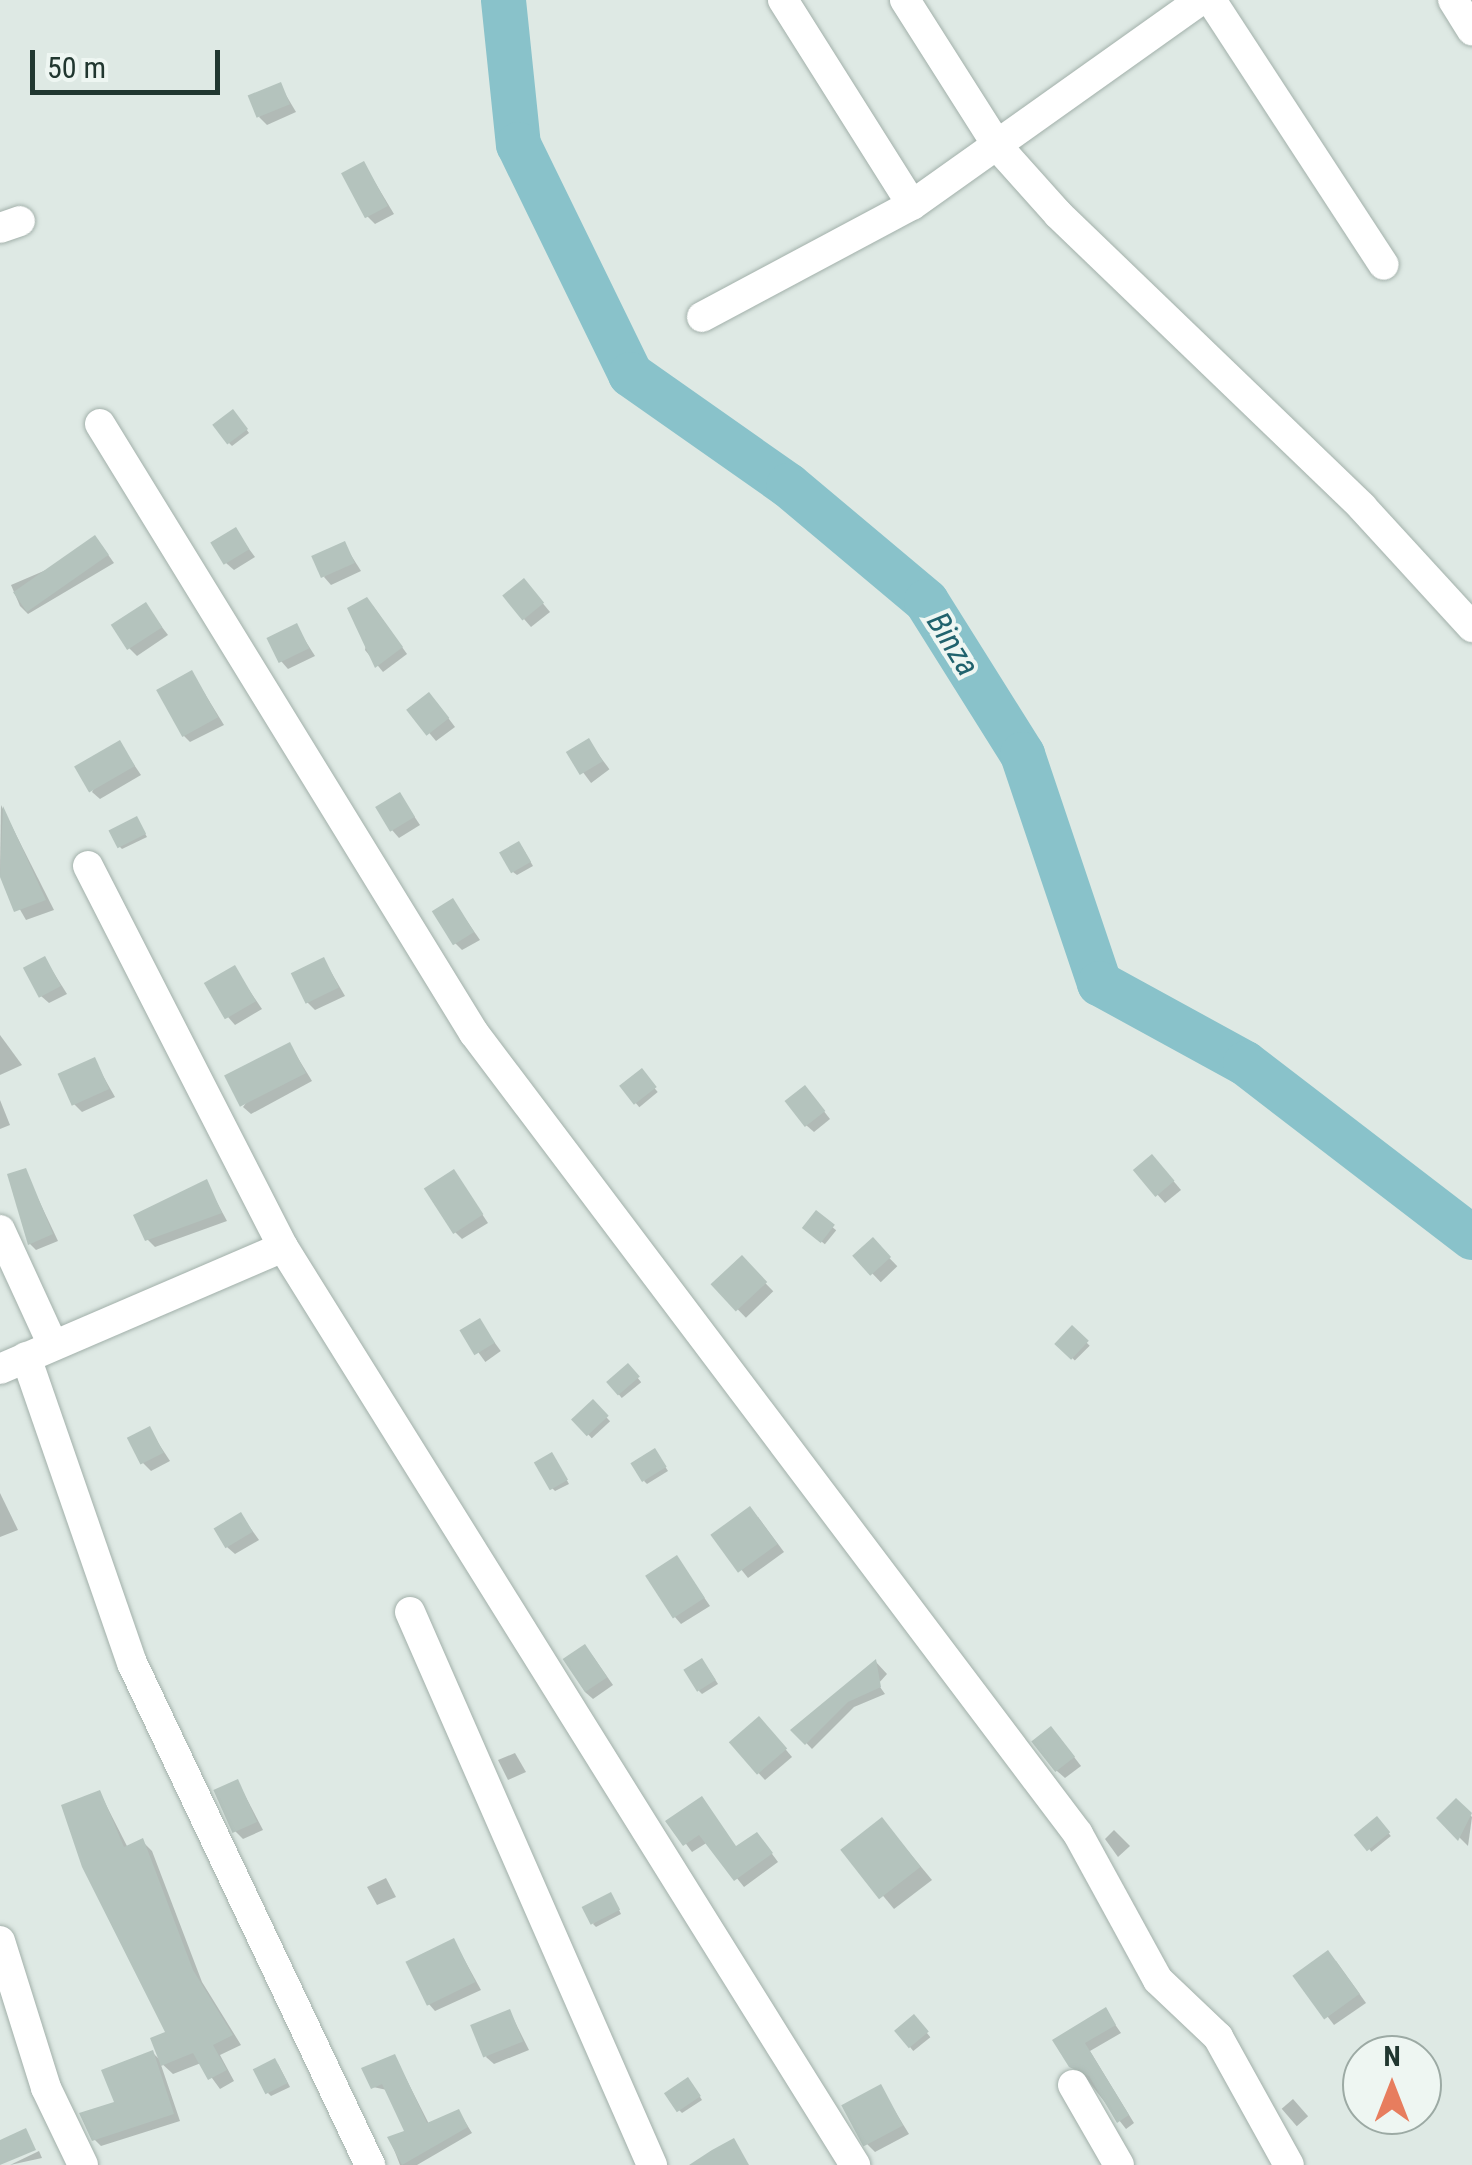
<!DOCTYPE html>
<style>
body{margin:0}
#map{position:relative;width:1472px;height:2165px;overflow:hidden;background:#dee9e4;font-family:"Roboto Condensed",sans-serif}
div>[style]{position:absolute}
.shadow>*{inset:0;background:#0003;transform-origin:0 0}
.river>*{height:45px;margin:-22.5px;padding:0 22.5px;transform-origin:22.5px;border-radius:22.5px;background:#89c2ca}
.building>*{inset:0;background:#b4c3bd;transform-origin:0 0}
.roads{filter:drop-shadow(0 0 2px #a2b0aa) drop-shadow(0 0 2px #a2b0aa)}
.minor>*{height:30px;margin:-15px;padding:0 15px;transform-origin:15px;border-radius:15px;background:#fff}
span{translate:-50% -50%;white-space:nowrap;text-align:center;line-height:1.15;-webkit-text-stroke:8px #eef6f2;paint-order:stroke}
.water-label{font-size:32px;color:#20626d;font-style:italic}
.north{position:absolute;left:1342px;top:2035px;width:100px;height:100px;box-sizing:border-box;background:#eef6f2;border:2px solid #9caaa4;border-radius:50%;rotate:0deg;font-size:28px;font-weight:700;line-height:40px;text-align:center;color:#213730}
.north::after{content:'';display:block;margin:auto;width:35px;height:45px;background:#e77d5e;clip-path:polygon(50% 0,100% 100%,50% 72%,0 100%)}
.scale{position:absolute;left:30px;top:50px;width:190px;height:45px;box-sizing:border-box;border:5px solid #213730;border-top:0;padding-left:12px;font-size:30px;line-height:35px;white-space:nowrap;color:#213730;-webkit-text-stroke:8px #eef6f2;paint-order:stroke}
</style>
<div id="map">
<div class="shadow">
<i style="clip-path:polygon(280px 85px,296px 112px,267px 125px,259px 117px)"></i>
<i style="clip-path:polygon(364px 164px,394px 214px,375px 224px,367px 216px)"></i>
<i style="clip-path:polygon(236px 415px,249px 433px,232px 446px,229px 443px)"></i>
<i style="clip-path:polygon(235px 530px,255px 557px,234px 570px,226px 563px)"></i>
<i style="clip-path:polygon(344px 544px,361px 571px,331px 585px,324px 577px)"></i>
<i style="clip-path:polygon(102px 546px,114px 563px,28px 614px,20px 606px,11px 585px)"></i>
<i style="clip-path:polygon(531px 589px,550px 612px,531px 627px,524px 619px)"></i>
<i style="clip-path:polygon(146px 606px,168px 635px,137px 656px,129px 648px)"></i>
<i style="clip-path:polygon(373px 606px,407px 654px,383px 672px,365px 650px)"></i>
<i style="clip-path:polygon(296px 626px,315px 656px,288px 669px,281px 661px)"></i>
<i style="clip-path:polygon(192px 673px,224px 725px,190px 742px,183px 735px)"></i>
<i style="clip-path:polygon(437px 703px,455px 727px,436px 741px,410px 710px)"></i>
<i style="left:589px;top:742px;width:34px;height:23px;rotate:53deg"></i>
<i style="clip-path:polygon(120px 744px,141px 775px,100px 799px,92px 792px)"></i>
<i style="clip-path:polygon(400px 795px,420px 825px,399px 838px,392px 830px)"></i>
<i style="clip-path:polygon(1px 805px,54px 910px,26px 920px,0 875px)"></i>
<i style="clip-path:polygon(137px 819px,147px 837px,122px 849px,119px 846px)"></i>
<i style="clip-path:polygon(522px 847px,533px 866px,517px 875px,513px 872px)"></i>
<i style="clip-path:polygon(453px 901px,480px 940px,462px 950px,455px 943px)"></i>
<i style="clip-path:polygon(45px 959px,67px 994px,49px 1003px,41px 996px)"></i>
<i style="clip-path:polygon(324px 960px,345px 996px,315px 1010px,307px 1002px)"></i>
<i style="clip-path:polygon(234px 968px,262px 1009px,235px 1025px,228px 1017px)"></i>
<i style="clip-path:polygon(0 1035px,22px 1065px,0 1075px)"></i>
<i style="clip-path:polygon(290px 1045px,312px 1081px,251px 1114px,243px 1107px)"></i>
<i style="clip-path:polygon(94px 1060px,115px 1097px,82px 1112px,74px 1104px)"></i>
<i style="left:641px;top:1072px;width:26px;height:24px;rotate:50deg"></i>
<i style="clip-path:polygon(812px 1096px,830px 1119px,814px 1132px,806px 1125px)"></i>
<i style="clip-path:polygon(0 1100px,10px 1125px,0 1129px)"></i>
<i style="clip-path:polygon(1160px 1165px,1181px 1190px,1165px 1203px,1136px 1171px)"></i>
<i style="clip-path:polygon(25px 1171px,58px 1241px,36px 1250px,30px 1244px)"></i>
<i style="clip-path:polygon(454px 1172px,488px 1223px,462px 1239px,454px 1231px)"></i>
<i style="clip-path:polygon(206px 1182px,227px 1221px,155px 1247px,147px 1239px)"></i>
<i style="left:816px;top:1214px;width:26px;height:18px;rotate:39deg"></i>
<i style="left:873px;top:1241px;width:35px;height:23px;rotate:46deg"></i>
<i style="left:742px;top:1259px;width:45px;height:38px;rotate:46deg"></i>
<i style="left:479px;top:1321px;width:37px;height:19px;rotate:54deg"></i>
<i style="left:1072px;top:1328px;width:25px;height:21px;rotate:45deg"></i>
<i style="left:628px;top:1366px;width:21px;height:25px;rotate:51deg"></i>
<i style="left:593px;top:1403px;width:25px;height:25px;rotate:47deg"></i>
<i style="clip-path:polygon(149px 1429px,170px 1461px,151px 1471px,143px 1463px)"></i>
<i style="clip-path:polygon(657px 1454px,668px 1471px,647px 1484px,644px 1481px)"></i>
<i style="clip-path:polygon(555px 1459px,569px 1484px,555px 1491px,552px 1488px)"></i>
<i style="clip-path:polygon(0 1493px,18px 1530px,0 1537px)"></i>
<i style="clip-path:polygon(241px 1515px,259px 1540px,235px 1554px,227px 1547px)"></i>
<i style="clip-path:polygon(758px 1517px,784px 1552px,748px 1578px,714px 1535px)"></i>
<i style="clip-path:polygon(677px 1558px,710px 1606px,681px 1624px,674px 1616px)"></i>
<i style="clip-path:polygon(592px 1655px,613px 1685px,593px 1699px,585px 1692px)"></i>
<i style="clip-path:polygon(876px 1662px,887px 1674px,878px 1684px,885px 1694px,854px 1707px,812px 1749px,794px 1730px)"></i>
<i style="clip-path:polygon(705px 1664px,718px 1684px,702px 1694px,699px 1691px)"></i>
<i style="clip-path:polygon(766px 1726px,792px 1757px,765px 1780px,731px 1743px)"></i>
<i style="clip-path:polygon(1058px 1736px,1081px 1766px,1065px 1778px,1057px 1771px)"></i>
<i style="clip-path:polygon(515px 1753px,526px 1772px,508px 1780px,498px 1760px)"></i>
<i style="clip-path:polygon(238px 1782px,263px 1830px,243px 1839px,235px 1831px)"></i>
<i style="clip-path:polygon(100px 1793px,128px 1848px,142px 1841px,152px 1851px,202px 1982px,241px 2045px,220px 2055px,234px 2081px,220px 2089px,201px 2063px,173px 2074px,160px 2062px,180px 2121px,101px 2146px,94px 2139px,153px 2053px,162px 2062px,168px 2033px)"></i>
<i style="clip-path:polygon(1456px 1802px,1472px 1817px,1468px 1846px,1440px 1818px)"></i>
<i style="left:1377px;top:1819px;width:22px;height:25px;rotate:51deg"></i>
<i style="clip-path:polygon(669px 1821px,738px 1849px,764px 1843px,778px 1862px,744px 1887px,708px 1842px,692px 1852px)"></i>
<i style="clip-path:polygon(1114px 1830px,1130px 1846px,1118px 1857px,1105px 1839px)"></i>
<i style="clip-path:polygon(893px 1833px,932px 1880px,894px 1909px,845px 1850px)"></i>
<i style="clip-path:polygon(386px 1878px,396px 1897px,377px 1905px,367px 1887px)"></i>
<i style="clip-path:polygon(613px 1898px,621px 1914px,596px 1927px,593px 1924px)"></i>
<i style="clip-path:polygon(454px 1941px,481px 1990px,435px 2011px,428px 2003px)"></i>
<i style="clip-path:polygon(1336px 1961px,1366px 2003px,1334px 2025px,1296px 1975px)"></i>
<i style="clip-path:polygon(1105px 2010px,1121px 2033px,1090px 2051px,1134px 2123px,1126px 2129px,1056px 2040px)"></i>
<i style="clip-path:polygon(510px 2012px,529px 2050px,494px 2064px,486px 2057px)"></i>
<i style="left:914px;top:2017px;width:26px;height:22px;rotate:51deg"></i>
<i style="clip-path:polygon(395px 2057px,429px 2124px,459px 2112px,472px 2133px,417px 2165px,400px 2165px,390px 2139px,407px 2132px,387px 2090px,373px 2087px)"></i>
<i style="clip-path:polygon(278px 2064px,290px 2087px,271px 2096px,268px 2093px)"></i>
<i style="clip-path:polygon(691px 2083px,702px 2100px,682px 2113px,679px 2110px)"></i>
<i style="clip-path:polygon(880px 2087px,909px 2134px,875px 2152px,867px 2144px)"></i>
<i style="left:1293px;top:2099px;width:23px;height:15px;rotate:49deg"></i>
<i style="clip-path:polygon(39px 2151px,42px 2158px,10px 2165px)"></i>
</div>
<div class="river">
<i style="left:503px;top:0;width:145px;rotate:84.1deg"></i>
<i style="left:518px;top:144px;width:256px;rotate:64deg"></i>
<i style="left:630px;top:374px;width:193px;rotate:35.1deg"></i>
<i style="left:788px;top:485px;width:180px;rotate:40deg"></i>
<i style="left:926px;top:601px;width:181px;rotate:57.9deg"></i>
<i style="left:1022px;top:754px;width:242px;rotate:71.4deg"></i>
<i style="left:1099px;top:983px;width:166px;rotate:28.7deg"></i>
<i style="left:1245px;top:1063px;width:286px;rotate:37.5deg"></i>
</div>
<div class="building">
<i style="left:281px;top:82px;width:24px;height:36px;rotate:68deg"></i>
<i style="left:364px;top:161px;width:51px;height:26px;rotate:62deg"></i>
<i style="left:233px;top:409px;width:25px;height:26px;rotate:53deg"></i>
<i style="left:236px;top:527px;width:26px;height:30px;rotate:59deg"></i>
<i style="left:95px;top:535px;width:24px;height:100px;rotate:55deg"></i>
<i style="left:345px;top:541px;width:24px;height:37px;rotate:66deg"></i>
<i style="left:524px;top:578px;width:32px;height:28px;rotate:51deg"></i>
<i style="clip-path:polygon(367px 597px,403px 647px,375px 668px,347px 608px)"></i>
<i style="left:146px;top:602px;width:30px;height:42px;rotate:57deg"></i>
<i style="left:297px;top:623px;width:28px;height:34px;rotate:64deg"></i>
<i style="left:192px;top:670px;width:54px;height:41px;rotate:61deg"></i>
<i style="left:429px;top:692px;width:33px;height:29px;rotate:52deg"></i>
<i style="left:589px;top:738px;width:27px;height:27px;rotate:59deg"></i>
<i style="left:120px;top:740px;width:30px;height:53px;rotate:60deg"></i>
<i style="left:400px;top:792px;width:29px;height:29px;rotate:59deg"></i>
<i style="clip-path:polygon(3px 806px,46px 900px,14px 912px,0 877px)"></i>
<i style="left:137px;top:816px;width:20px;height:32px;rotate:63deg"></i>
<i style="left:519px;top:841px;width:24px;height:23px;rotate:60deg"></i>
<i style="left:453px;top:898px;width:40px;height:25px;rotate:58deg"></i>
<i style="left:45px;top:956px;width:34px;height:25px;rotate:62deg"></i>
<i style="left:324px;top:957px;width:34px;height:37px;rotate:64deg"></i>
<i style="left:235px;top:965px;width:42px;height:36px;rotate:60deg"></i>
<i style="left:290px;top:1042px;width:35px;height:74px;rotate:63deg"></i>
<i style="left:95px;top:1057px;width:35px;height:41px;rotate:66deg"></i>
<i style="left:642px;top:1068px;width:24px;height:29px;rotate:52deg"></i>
<i style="left:805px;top:1085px;width:33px;height:26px;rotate:52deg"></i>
<i style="left:1152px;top:1154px;width:35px;height:25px;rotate:50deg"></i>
<i style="clip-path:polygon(26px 1168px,53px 1234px,28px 1245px,7px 1174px)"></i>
<i style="left:454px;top:1169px;width:54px;height:36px;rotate:57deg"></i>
<i style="clip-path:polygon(207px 1179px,222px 1213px,145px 1241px,133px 1215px)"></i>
<i style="left:816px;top:1210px;width:24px;height:23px;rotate:38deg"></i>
<i style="left:873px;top:1237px;width:27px;height:28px;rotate:48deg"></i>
<i style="left:742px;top:1255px;width:37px;height:43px;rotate:47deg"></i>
<i style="left:480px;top:1318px;width:29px;height:24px;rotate:59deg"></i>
<i style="left:1072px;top:1325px;width:23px;height:26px;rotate:43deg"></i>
<i style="left:628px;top:1363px;width:18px;height:29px;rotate:49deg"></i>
<i style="left:593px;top:1399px;width:23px;height:30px;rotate:47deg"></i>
<i style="left:150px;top:1426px;width:30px;height:26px;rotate:63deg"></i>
<i style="left:655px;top:1448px;width:22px;height:29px;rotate:58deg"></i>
<i style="left:552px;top:1452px;width:32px;height:21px;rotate:60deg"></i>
<i style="left:750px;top:1506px;width:47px;height:49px;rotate:54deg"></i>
<i style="left:241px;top:1512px;width:23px;height:32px;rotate:59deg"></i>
<i style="left:677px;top:1555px;width:51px;height:38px;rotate:57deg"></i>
<i style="left:585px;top:1644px;width:40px;height:27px;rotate:56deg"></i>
<i style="left:702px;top:1658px;width:26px;height:22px;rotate:58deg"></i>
<i style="clip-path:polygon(876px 1659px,881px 1687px,848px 1702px,805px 1745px,790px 1730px)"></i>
<i style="left:759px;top:1716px;width:43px;height:40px;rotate:49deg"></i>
<i style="left:1051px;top:1726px;width:39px;height:25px;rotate:52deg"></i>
<i style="left:238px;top:1779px;width:47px;height:27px;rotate:66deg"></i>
<i style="clip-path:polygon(100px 1790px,124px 1847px,143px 1838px,193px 1970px,233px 2035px,213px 2045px,227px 2070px,208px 2080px,193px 2053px,161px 2066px,150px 2038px,165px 2032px,82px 1867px,61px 1805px)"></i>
<i style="clip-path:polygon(702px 1796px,736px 1846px,757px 1832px,773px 1853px,734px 1881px,699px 1835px,683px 1846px,665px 1821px)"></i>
<i style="clip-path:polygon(1456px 1798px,1472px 1813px,1458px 1841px,1436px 1818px)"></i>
<i style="left:1377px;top:1816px;width:21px;height:30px;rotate:51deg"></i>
<i style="left:882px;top:1817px;width:63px;height:53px;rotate:52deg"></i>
<i style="left:611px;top:1892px;width:20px;height:33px;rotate:63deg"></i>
<i style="left:454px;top:1938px;width:49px;height:54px;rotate:64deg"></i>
<i style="left:1328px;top:1950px;width:54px;height:44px;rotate:54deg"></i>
<i style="clip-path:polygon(1106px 2007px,1116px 2025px,1085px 2043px,1129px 2115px,1117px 2123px,1089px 2076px,1069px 2067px,1052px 2040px)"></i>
<i style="left:510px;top:2009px;width:35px;height:43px;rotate:68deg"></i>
<i style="left:914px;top:2014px;width:23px;height:26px;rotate:50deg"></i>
<i style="clip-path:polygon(153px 2050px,174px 2114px,92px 2141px,79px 2113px,114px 2102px,101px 2070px)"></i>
<i style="clip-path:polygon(395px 2054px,427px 2123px,459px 2109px,468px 2127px,402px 2165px,387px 2137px,404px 2131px,382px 2084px,371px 2089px,361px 2068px)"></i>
<i style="left:275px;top:2058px;width:28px;height:25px;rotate:63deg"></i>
<i style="left:688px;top:2077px;width:23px;height:29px;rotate:56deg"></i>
<i style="left:881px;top:2084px;width:47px;height:45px;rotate:62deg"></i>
<i style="clip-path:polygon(26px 2128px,36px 2150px,0 2165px,0 2140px)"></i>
<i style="clip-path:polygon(734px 2138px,749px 2165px,689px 2165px,712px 2150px)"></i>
</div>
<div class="roads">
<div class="minor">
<i style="left:783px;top:0;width:242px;rotate:57.8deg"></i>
<i style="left:905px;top:0;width:175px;rotate:57.6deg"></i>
<i style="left:999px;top:148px;width:89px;rotate:48.2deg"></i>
<i style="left:1058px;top:214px;width:422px;rotate:43.9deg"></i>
<i style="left:1362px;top:507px;width:163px;rotate:47.5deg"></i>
<i style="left:1211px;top:0;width:316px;rotate:56.9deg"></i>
<i style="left:1453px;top:0;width:36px;rotate:58deg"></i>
<i style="left:0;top:228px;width:21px;rotate:-19deg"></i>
<i style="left:702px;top:317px;width:238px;rotate:-28.1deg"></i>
<i style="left:912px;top:205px;width:354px;rotate:-35.4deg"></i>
<i style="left:100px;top:424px;width:715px;rotate:58.45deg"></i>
<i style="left:474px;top:1033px;width:1003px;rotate:52.98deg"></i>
<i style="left:1078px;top:1834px;width:166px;rotate:61.3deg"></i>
<i style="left:1158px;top:1980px;width:83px;rotate:43.5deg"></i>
<i style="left:1218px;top:2037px;width:146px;rotate:61deg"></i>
<i style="left:88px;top:866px;width:428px;rotate:62.9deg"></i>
<i style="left:283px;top:1247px;width:1082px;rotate:58.07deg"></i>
<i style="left:0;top:1230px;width:127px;rotate:65.3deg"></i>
<i style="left:26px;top:1357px;width:324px;rotate:70.9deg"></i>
<i style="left:132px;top:1663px;width:556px;rotate:64.63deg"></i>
<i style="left:0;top:1369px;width:308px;rotate:-23.3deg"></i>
<i style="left:410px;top:1612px;width:604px;rotate:66.37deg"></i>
<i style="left:0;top:1941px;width:154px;rotate:72.6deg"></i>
<i style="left:46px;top:2088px;width:85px;rotate:64.3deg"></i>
<i style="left:1073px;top:2085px;width:92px;rotate:60.1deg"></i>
</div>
</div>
<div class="water-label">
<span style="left:953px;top:644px;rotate:58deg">Binza</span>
</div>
<div class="north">N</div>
<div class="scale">50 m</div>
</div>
